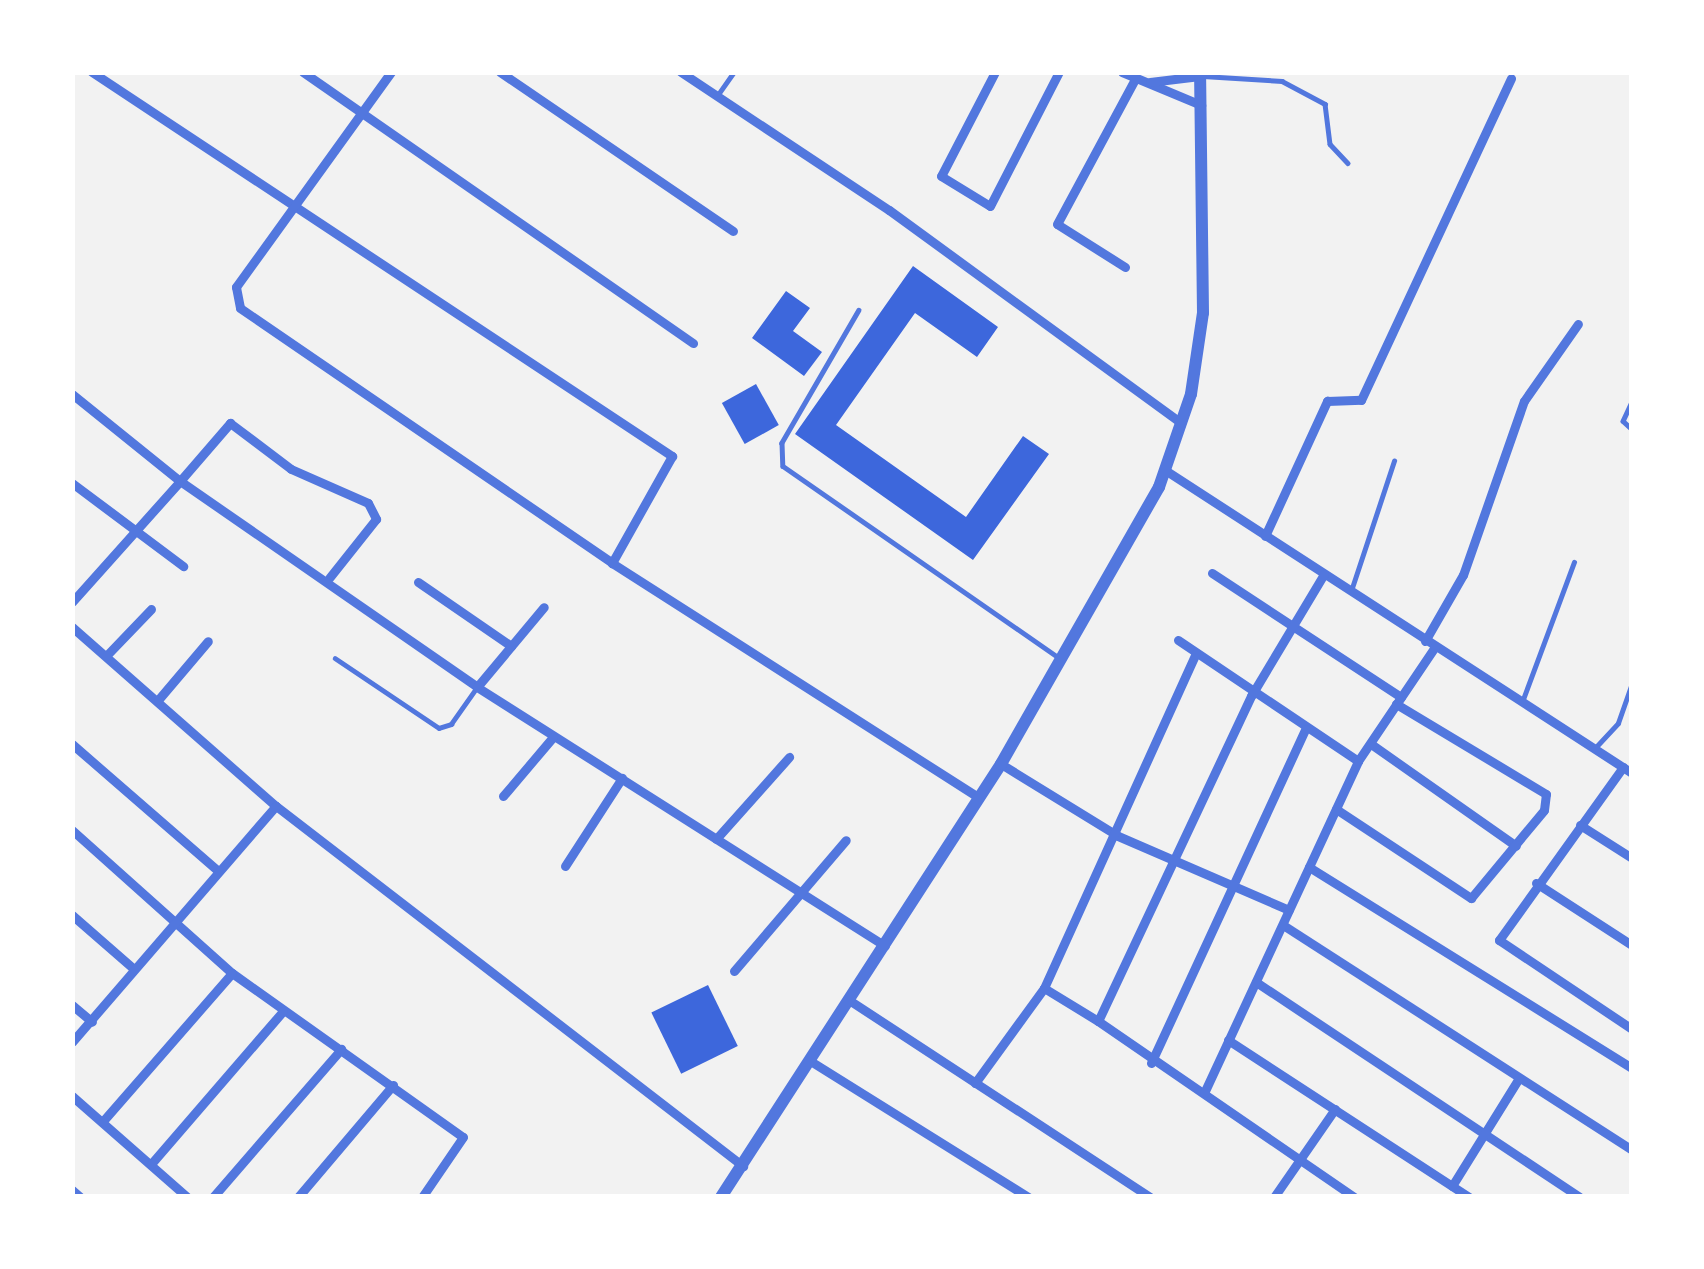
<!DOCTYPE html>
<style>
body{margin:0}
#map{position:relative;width:1704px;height:1269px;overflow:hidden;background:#f2f2f2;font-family:"DM Sans",sans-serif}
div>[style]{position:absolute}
.building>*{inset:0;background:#3d67dc;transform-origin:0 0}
.service>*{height:4.5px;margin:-2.25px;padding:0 2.25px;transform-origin:2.25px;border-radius:2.25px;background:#5277de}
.minor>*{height:9px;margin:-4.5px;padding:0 4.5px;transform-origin:4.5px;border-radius:4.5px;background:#5277de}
.tertiary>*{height:12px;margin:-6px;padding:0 6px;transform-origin:6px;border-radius:6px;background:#5277de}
span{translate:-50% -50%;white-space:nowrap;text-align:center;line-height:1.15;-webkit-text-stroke:9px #fff;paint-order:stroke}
.frame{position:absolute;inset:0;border:75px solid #fff;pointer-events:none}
</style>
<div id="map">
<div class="building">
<i style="clip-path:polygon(913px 266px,998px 327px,977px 357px,915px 313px,836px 425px,966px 517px,1023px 436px,1049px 454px,973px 560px,795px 434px)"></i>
<i style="clip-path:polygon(786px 291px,810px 308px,793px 331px,822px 352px,804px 376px,752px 338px)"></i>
<i style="left:756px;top:384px;width:47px;height:39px;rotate:61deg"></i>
<i style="left:708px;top:985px;width:68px;height:63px;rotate:64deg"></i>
</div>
<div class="service">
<i style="left:1203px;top:76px;width:79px;rotate:3.6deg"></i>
<i style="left:1282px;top:81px;width:49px;rotate:28.1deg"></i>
<i style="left:1325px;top:104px;width:40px;rotate:82.9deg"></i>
<i style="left:1330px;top:144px;width:26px;rotate:47deg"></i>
<i style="left:717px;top:96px;width:29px;rotate:-55deg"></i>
<i style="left:859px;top:310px;width:154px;rotate:120.1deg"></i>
<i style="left:782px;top:443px;width:23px;rotate:88deg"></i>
<i style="left:783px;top:466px;width:333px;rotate:34.8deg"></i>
<i style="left:1632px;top:402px;width:21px;rotate:115deg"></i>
<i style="left:1623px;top:421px;width:12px;rotate:42deg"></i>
<i style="left:1351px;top:591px;width:137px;rotate:-71.7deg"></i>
<i style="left:335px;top:658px;width:125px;rotate:33.9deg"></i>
<i style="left:439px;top:728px;width:13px;rotate:-18deg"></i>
<i style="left:451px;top:724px;width:42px;rotate:-54.8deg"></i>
<i style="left:1522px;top:702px;width:149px;rotate:-69.6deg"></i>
<i style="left:1594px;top:749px;width:35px;rotate:-47deg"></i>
<i style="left:1618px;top:723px;width:42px;rotate:-70.7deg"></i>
</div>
<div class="minor">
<i style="left:92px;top:72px;width:696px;rotate:33.51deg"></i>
<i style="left:672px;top:456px;width:123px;rotate:119.3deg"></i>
<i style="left:303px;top:72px;width:475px;rotate:34.8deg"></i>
<i style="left:391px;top:72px;width:265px;rotate:125.8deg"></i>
<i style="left:236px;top:287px;width:21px;rotate:79deg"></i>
<i style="left:240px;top:308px;width:451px;rotate:34.4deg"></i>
<i style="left:612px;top:563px;width:436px;rotate:32.6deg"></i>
<i style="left:500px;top:72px;width:282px;rotate:34.3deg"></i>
<i style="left:681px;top:72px;width:250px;rotate:33.6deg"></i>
<i style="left:889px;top:210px;width:361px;rotate:36.1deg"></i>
<i style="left:995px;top:72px;width:117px;rotate:117.4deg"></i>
<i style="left:941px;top:176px;width:57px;rotate:31.5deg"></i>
<i style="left:990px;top:206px;width:151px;rotate:-62.8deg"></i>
<i style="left:1122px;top:72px;width:86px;rotate:22.7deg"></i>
<i style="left:1150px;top:82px;width:50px;rotate:-6.8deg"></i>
<i style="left:1125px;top:267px;width:80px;rotate:-147.7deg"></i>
<i style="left:1057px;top:224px;width:165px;rotate:-61.7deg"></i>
<i style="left:72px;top:394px;width:139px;rotate:38.9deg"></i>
<i style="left:180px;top:481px;width:77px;rotate:-49.2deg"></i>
<i style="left:230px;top:423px;width:76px;rotate:37deg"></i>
<i style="left:291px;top:469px;width:84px;rotate:23.8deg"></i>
<i style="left:368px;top:503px;width:18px;rotate:63deg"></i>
<i style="left:376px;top:519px;width:75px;rotate:128.5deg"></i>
<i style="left:1165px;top:470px;width:557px;rotate:32.98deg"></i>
<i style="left:72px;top:483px;width:139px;rotate:36.8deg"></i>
<i style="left:1265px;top:536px;width:149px;rotate:-65.3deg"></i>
<i style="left:1327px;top:401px;width:34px;rotate:-2deg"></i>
<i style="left:1361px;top:400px;width:355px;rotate:-65deg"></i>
<i style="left:1212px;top:573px;width:226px;rotate:33.3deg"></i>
<i style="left:1324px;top:574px;width:142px;rotate:120.9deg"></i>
<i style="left:1251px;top:696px;width:359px;rotate:115.2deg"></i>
<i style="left:1098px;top:1021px;width:311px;rotate:34.5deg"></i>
<i style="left:418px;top:582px;width:113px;rotate:34.5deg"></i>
<i style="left:72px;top:602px;width:162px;rotate:-48.2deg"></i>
<i style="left:180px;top:481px;width:361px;rotate:34.7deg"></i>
<i style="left:477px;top:687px;width:483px;rotate:32.4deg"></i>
<i style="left:72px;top:627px;width:271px;rotate:41.3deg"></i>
<i style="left:276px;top:806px;width:590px;rotate:37.63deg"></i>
<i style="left:1178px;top:640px;width:217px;rotate:33.9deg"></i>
<i style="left:1425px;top:641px;width:76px;rotate:-60.1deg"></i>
<i style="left:1463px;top:575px;width:184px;rotate:-70.7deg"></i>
<i style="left:1524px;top:401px;width:94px;rotate:-55deg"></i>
<i style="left:106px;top:656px;width:65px;rotate:-46.2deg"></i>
<i style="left:477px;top:687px;width:104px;rotate:-50.1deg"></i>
<i style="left:158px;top:700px;width:77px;rotate:-49.7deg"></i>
<i style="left:72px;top:744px;width:192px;rotate:41deg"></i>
<i style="left:1371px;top:744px;width:177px;rotate:35.1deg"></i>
<i style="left:1001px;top:764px;width:137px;rotate:31.6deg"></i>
<i style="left:1118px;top:836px;width:186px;rotate:23.4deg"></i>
<i style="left:1623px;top:767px;width:213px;rotate:125.6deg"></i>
<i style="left:1499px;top:940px;width:160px;rotate:33.8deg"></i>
<i style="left:503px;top:796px;width:77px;rotate:-49.7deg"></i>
<i style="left:1336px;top:809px;width:162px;rotate:33.4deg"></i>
<i style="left:1471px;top:898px;width:114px;rotate:-50.3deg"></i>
<i style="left:1544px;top:810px;width:16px;rotate:-83deg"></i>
<i style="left:1546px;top:794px;width:175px;rotate:-149deg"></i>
<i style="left:1580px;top:825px;width:62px;rotate:32.4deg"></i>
<i style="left:72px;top:830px;width:215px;rotate:41.8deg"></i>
<i style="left:232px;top:973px;width:283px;rotate:35.4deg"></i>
<i style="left:463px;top:1137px;width:73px;rotate:124.3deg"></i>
<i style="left:716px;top:839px;width:110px;rotate:-48.3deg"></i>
<i style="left:565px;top:866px;width:105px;rotate:-57.1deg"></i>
<i style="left:1309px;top:867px;width:380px;rotate:31.9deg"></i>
<i style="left:1536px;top:883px;width:114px;rotate:32.9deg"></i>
<i style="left:72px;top:915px;width:82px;rotate:41.1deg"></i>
<i style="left:1283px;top:925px;width:415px;rotate:32.8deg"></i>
<i style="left:734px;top:971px;width:172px;rotate:-49.5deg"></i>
<i style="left:1256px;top:982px;width:388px;rotate:33.6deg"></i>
<i style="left:1044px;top:988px;width:63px;rotate:31.4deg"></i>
<i style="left:852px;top:1002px;width:356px;rotate:33.2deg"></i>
<i style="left:72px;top:1005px;width:26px;rotate:40deg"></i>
<i style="left:1228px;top:1040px;width:288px;rotate:33.1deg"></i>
<i style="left:72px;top:1042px;width:312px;rotate:-49.2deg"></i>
<i style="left:812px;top:1062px;width:255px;rotate:32deg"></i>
<i style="left:1151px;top:1063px;width:368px;rotate:-65.2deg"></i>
<i style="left:975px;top:1083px;width:117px;rotate:-54deg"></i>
<i style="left:1044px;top:988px;width:368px;rotate:-65.6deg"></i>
<i style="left:1204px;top:1093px;width:366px;rotate:-65.1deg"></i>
<i style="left:1358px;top:761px;width:138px;rotate:-56deg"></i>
<i style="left:72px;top:1096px;width:153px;rotate:41.3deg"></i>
<i style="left:103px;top:1121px;width:196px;rotate:-48.9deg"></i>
<i style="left:151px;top:1164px;width:202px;rotate:-49.2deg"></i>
<i style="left:1452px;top:1186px;width:127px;rotate:-58.2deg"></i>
<i style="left:72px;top:1190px;width:11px;rotate:41deg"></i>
<i style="left:213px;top:1197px;width:196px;rotate:-49.1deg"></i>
<i style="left:298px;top:1197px;width:147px;rotate:-49.7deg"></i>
<i style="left:1274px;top:1197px;width:107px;rotate:-55.3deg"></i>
</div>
<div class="tertiary">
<i style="left:721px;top:1197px;width:516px;rotate:-57.11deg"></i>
<i style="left:1001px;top:764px;width:319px;rotate:-60.3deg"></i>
<i style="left:1159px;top:487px;width:98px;rotate:-71deg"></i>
<i style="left:1191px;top:394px;width:82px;rotate:-81.6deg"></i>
<i style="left:1203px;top:313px;width:241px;rotate:-90.7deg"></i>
</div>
<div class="frame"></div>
</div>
